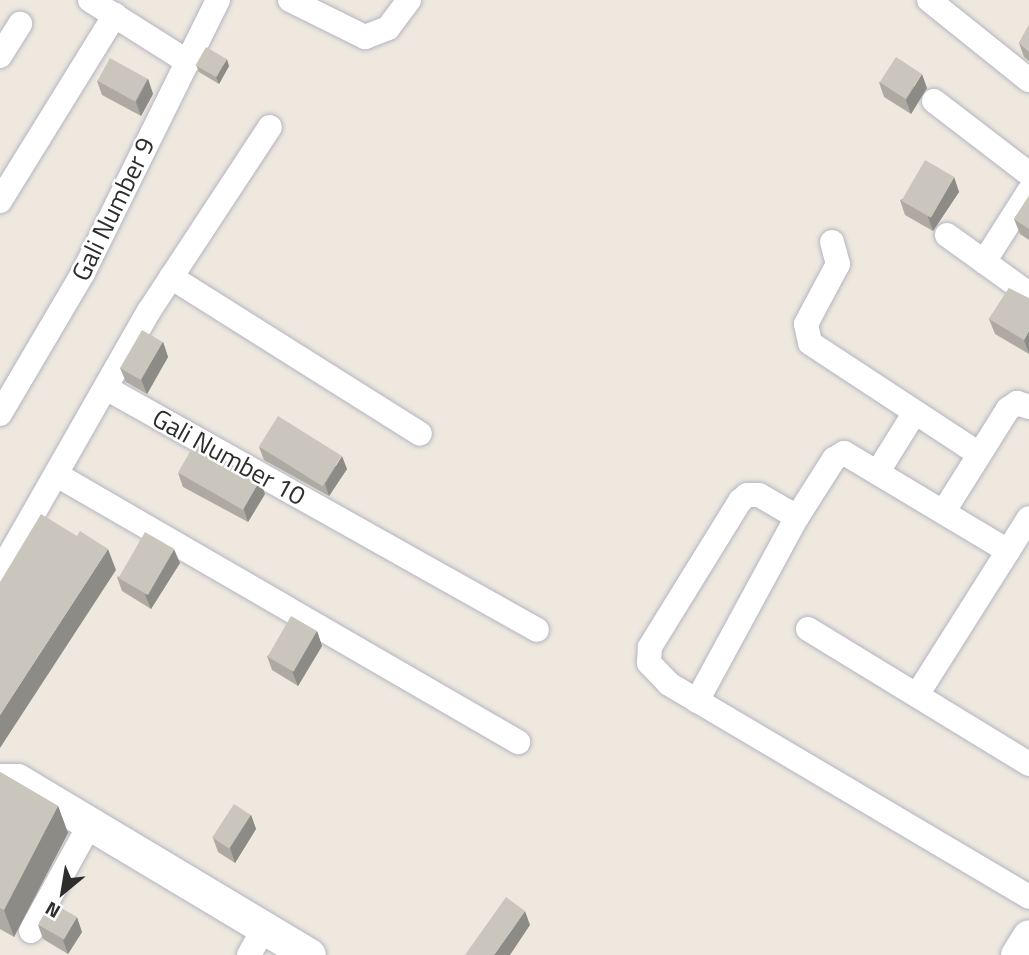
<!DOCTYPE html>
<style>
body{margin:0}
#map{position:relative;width:1029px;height:955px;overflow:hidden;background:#eee8df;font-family:"Titillium Web",sans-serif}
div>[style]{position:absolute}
.roads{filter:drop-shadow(0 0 2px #b3b5c0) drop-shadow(0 0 2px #b3b5c0)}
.street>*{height:24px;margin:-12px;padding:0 12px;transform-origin:12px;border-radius:12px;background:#fff}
.secondary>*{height:33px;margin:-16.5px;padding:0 16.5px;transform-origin:16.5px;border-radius:16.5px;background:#fff}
.wall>*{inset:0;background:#aeaaa3}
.shaded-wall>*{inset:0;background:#8d8b85}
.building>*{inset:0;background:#cac6be;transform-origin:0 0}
span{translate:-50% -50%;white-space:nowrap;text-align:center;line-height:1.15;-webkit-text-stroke:5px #fff;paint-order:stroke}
.street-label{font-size:26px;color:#2d2d2d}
.north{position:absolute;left:28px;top:857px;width:70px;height:70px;-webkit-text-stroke:5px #fff;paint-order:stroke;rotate:210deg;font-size:19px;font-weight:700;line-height:28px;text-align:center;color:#2d2d2d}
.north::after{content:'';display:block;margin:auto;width:24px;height:32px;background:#2d2d2d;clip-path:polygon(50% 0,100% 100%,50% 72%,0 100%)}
</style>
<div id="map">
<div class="roads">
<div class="street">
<i style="left:90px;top:0;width:116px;rotate:32.3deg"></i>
<i style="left:290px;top:0;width:84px;rotate:26.3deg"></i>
<i style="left:365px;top:37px;width:25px;rotate:-21deg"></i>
<i style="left:388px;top:28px;width:35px;rotate:-53deg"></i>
<i style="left:929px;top:0;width:128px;rotate:38.7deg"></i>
<i style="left:0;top:56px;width:38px;rotate:-58deg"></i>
<i style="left:934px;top:101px;width:120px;rotate:37.5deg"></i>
<i style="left:0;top:201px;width:219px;rotate:-58.3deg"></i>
<i style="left:947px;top:235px;width:101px;rotate:35.7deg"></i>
<i style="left:832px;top:242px;width:23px;rotate:75deg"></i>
<i style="left:838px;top:264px;width:68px;rotate:118.1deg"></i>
<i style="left:806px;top:324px;width:19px;rotate:78deg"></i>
<i style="left:810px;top:343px;width:202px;rotate:33.3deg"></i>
<i style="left:984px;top:262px;width:84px;rotate:-57.6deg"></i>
<i style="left:171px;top:277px;width:294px;rotate:32.2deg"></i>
<i style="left:106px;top:388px;width:494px;rotate:29.3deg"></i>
<i style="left:0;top:414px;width:164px;rotate:-59.5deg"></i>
<i style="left:83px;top:273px;width:305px;rotate:-63.7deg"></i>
<i style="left:879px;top:470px;width:68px;rotate:-58.2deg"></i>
<i style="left:57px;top:475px;width:533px;rotate:30.08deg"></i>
<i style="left:944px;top:511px;width:120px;rotate:-57.9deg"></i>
<i style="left:1008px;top:409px;width:11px;rotate:-34deg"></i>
<i style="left:1017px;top:403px;width:13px;rotate:18deg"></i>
<i style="left:1008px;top:551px;width:191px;rotate:-149.1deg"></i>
<i style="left:844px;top:453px;width:12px;rotate:149deg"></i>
<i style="left:834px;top:459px;width:69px;rotate:122.5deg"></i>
<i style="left:797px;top:517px;width:44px;rotate:-149.9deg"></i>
<i style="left:759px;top:495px;width:12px;rotate:180deg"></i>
<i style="left:747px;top:495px;width:9px;rotate:139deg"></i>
<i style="left:740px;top:501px;width:172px;rotate:121.7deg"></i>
<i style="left:650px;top:647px;width:16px;rotate:94deg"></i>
<i style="left:649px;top:663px;width:29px;rotate:46deg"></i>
<i style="left:669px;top:684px;width:418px;rotate:30.6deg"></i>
<i style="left:0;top:572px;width:301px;rotate:-60.3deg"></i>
<i style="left:149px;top:311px;width:220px;rotate:-56.7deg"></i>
<i style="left:808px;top:629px;width:259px;rotate:31.4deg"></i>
<i style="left:917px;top:695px;width:209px;rotate:-57.7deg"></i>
<i style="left:697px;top:701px;width:209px;rotate:-61.5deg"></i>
<i style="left:31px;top:931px;width:122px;rotate:-61.1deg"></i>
<i style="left:249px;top:955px;width:31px;rotate:-61deg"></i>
</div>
<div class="secondary">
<i style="left:0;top:780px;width:17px"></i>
<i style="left:17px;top:780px;width:340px;rotate:30.9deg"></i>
<i style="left:1017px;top:955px;width:22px;rotate:-58deg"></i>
</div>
</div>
<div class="wall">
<i style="clip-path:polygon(1029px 25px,1029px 61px,1024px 57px,1019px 43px)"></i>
<i style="clip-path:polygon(196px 65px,229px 66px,219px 84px,199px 72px)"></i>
<i style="clip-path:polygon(148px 79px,153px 94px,141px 116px,102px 95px,97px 81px)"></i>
<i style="clip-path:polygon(879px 82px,927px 88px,911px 114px,884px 97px)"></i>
<i style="clip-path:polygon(954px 177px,959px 192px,933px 231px,905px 215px,900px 200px)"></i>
<i style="clip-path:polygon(1029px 196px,1029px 240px,1020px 234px,1014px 219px)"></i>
<i style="clip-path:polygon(1009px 288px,1029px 354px,995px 334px,989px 319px)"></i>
<i style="clip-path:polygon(163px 342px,168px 357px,147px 394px,126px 382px,120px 368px)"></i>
<i style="clip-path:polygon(259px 447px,347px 469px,329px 496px,264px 460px)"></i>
<i style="clip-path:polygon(178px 473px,265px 494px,248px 522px,183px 487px)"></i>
<i style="clip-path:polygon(180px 563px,151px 609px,122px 591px,117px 577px)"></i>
<i style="clip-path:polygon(317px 631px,322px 646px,298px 686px,272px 670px,267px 656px)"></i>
<i style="clip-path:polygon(0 772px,58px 806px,68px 833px,14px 937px,0 929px)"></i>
<i style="clip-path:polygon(251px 815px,256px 829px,235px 863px,218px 852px,213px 838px)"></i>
<i style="clip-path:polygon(38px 925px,82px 932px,68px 954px,43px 939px)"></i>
</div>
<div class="shaded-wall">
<i style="clip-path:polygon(227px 59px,229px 66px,219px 84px,216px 77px)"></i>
<i style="clip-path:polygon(922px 74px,927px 88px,911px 114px,906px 100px)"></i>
<i style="clip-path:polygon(148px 79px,153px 94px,141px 116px,136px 102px)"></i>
<i style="clip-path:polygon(954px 177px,959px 192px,933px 231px,928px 217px)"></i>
<i style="clip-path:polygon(1029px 331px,1029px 354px,1024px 340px)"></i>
<i style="clip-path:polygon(163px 342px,168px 357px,147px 394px,141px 379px)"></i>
<i style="clip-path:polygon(342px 456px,347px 469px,329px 496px,325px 484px)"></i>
<i style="clip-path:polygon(260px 480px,265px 494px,248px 522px,243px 507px)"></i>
<i style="clip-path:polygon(108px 549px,116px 570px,0 748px,0 715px)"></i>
<i style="clip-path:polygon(174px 549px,180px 563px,151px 609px,145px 595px)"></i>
<i style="clip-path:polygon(317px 631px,322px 646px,298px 686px,292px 671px)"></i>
<i style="clip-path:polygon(58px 806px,68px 833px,14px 937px,4px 910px)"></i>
<i style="clip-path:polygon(251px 815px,256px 829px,235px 863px,230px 848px)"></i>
<i style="clip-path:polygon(525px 911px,530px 925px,510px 955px,494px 955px)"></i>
<i style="clip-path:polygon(77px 917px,82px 932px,68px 954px,63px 940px)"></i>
</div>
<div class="building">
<i style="clip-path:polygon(1029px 25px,1029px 52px,1019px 43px)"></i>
<i style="left:206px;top:47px;width:24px;height:21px;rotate:30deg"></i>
<i style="left:896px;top:57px;width:31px;height:30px;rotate:33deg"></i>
<i style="left:110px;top:58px;width:43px;height:26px;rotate:29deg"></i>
<i style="left:925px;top:160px;width:34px;height:47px;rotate:30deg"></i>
<i style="clip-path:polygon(1029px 196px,1029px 229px,1014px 219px)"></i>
<i style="clip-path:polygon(1009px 288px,1029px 298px,1029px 331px,1024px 340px,989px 319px)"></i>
<i style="left:142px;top:330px;width:24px;height:44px;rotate:30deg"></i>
<i style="left:278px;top:416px;width:75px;height:36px;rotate:32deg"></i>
<i style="left:195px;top:443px;width:75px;height:34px;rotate:30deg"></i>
<i style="clip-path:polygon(41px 514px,77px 536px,80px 531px,108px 549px,0 715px,0 582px)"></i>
<i style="left:145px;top:532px;width:34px;height:53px;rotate:30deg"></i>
<i style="left:291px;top:616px;width:30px;height:47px;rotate:30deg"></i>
<i style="clip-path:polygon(0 772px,58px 806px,4px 910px,0 908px)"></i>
<i style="left:234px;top:804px;width:20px;height:40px;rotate:33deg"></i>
<i style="clip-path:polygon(506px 897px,525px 911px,494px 955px,465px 955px)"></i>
<i style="left:51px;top:902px;width:30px;height:26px;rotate:30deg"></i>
</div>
<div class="street-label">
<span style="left:113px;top:209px;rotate:-64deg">Gali Number 9</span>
<span style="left:229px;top:457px;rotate:29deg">Gali Number 10</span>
</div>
<div class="north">N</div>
</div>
